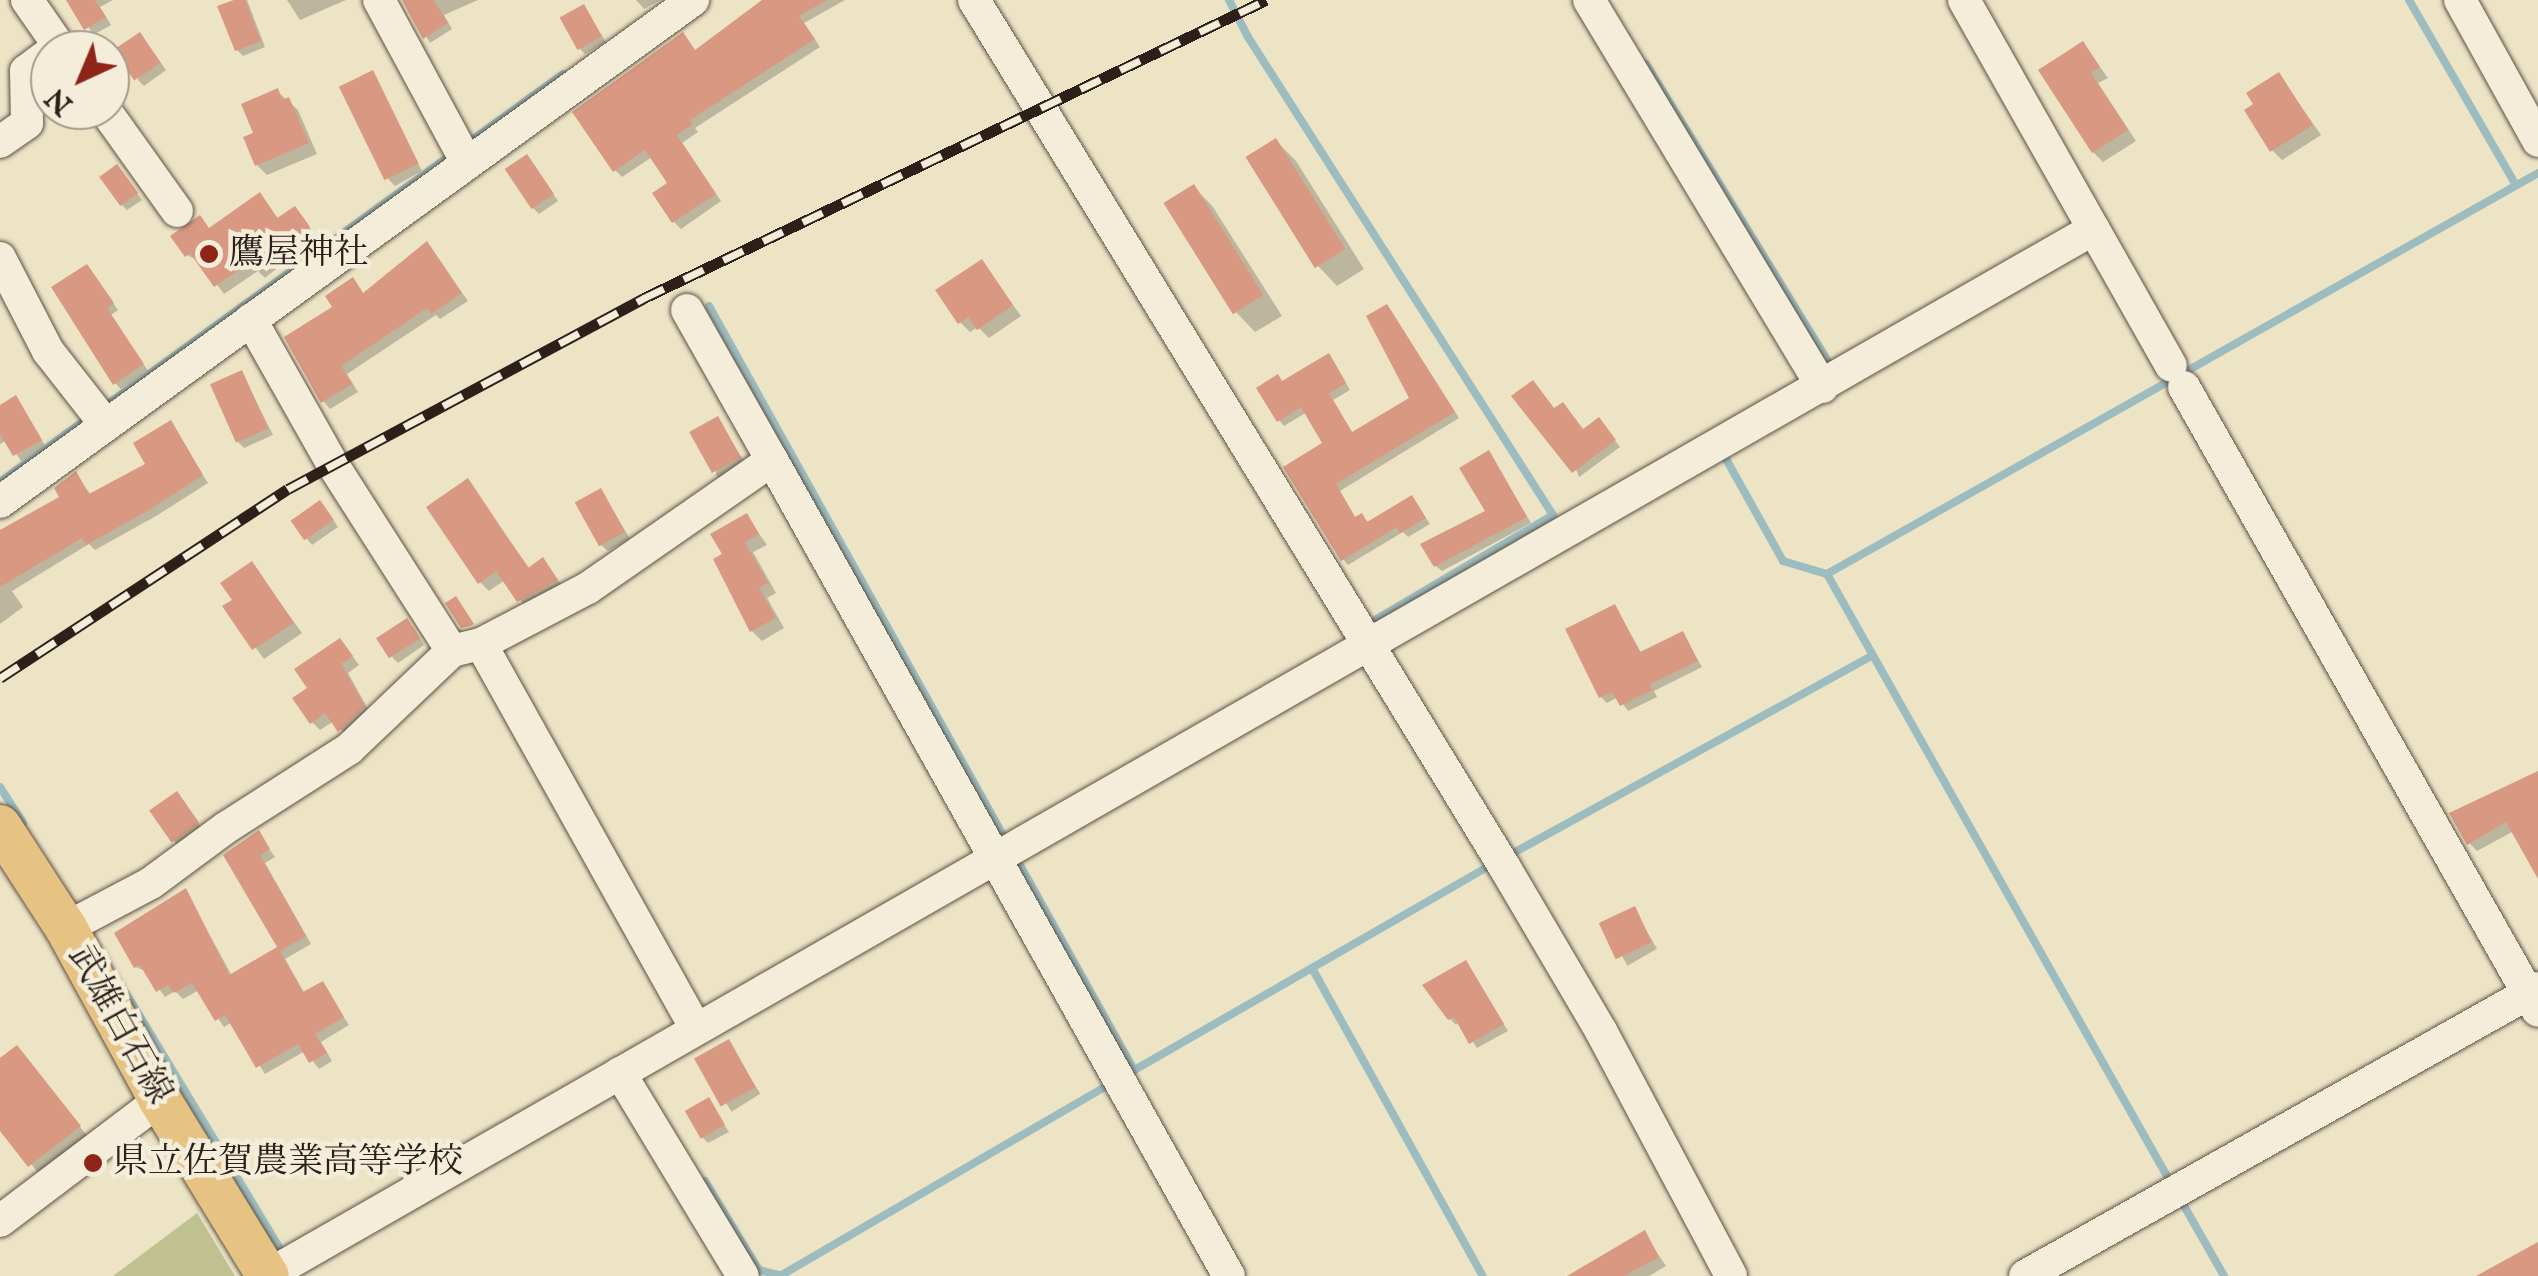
<!DOCTYPE html>
<meta charset="utf-8">
<style>
body{margin:0}
#map{position:relative;width:2538px;height:1276px;overflow:hidden;background:#ede4c6;font-family:"IM FELL English","Noto Serif JP",serif}
div>[style]{position:absolute}
.green>*{inset:0;background:#bfc290}
.shadow>*{inset:0;background:#0003;transform-origin:0 0}
.stream>*{height:8px;margin:-4px;padding:0 4px;transform-origin:4px;border-radius:4px;background:#9dbcbf}
.building>*{inset:0;background:#d99881;transform-origin:0 0}
.roads{filter:drop-shadow(0 0 2px #5d5144) drop-shadow(0 0 2px #5d5144)}
.minor>*{height:32px;margin:-16px;padding:0 16px;transform-origin:16px;border-radius:16px;background:#f3edda}
.major>*{height:42px;margin:-21px;padding:0 21px;transform-origin:21px;border-radius:21px;background:#e6c283}
.rail>*{height:11px;margin-top:-5.5px;transform-origin:0;background:repeating-linear-gradient(90deg,#f3edda 0 22px,#2d2019 0 44px);box-sizing:border-box;border-block:2px solid #2d2019}
.dots>*{width:28px;height:28px;translate:-50% -50%;box-sizing:border-box;border:5px solid #f3edda;border-radius:50%}
span{translate:-50% -50%;white-space:nowrap;text-align:center;line-height:1.15;-webkit-text-stroke:9px #f3edda;paint-order:stroke}
.poi-label{font-size:35px;color:#2d2019}
.left{translate:0 -50%;text-align:left}
.street-label{font-size:35px;color:#2d2019}
.north{position:absolute;left:30px;top:30px;width:100px;height:100px;box-sizing:border-box;background:#f3edda;border:2px solid #a49b8d;border-radius:50%;rotate:224deg;font-size:28px;font-weight:700;line-height:40px;text-align:center;color:#2d2019}
.north::after{content:'';display:block;margin:auto;width:35px;height:45px;background:#8f2418;clip-path:polygon(50% 0,100% 100%,50% 72%,0 100%)}
</style>
<div id="map">
<div class="green">
<i style="clip-path:polygon(197px 1213px,235px 1276px,113px 1276px)"></i>
</div>
<div class="shadow">
<i style="clip-path:polygon(74px 0,113px 0,100px 7px,111px 25px,93px 35px)"></i>
<i style="clip-path:polygon(233px 0,247px 0,265px 47px,243px 56px,237px 50px)"></i>
<i style="clip-path:polygon(287px 0,346px 0,300px 20px)"></i>
<i style="clip-path:polygon(405px 0,478px 0,444px 15px,452px 29px,430px 43px)"></i>
<i style="clip-path:polygon(636px 0,661px 0,644px 9px)"></i>
<i style="clip-path:polygon(766px 0,845px 0,804px 23px,820px 47px,695px 128px,698px 132px,682px 143px,721px 201px,681px 229px,674px 222px,671px 183px,652px 157px,622px 177px,615px 170px,696px 53px)"></i>
<i style="clip-path:polygon(584px 7px,606px 42px,585px 54px,579px 48px)"></i>
<i style="clip-path:polygon(146px 42px,166px 70px,144px 86px,138px 80px)"></i>
<i style="clip-path:polygon(2083px 44px,2108px 78px,2098px 83px,2136px 141px,2103px 162px,2093px 152px)"></i>
<i style="clip-path:polygon(372px 73px,422px 171px,395px 186px,389px 180px)"></i>
<i style="clip-path:polygon(2279px 75px,2321px 135px,2282px 160px,2272px 150px)"></i>
<i style="clip-path:polygon(277px 91px,298px 110px,317px 154px,267px 175px,257px 165px,257px 134px)"></i>
<i style="clip-path:polygon(1276px 141px,1296px 161px,1364px 269px,1337px 286px,1318px 266px)"></i>
<i style="clip-path:polygon(533px 163px,558px 201px,539px 214px,533px 208px)"></i>
<i style="clip-path:polygon(123px 173px,142px 200px,127px 210px,121px 204px)"></i>
<i style="clip-path:polygon(1194px 187px,1213px 207px,1282px 316px,1255px 332px,1236px 312px)"></i>
<i style="clip-path:polygon(268px 204px,279px 220px,303px 217px,316px 237px,265px 278px,258px 271px,224px 294px,199px 261px,187px 255px,210px 230px)"></i>
<i style="clip-path:polygon(427px 244px,468px 301px,440px 319px,436px 315px,347px 374px,358px 392px,330px 409px,323px 401px,336px 308px,360px 288px,364px 295px)"></i>
<i style="clip-path:polygon(982px 262px,1021px 316px,989px 338px,978px 327px,970px 332px,960px 322px)"></i>
<i style="clip-path:polygon(92px 273px,118px 310px,111px 315px,148px 371px,121px 389px,115px 383px)"></i>
<i style="clip-path:polygon(1392px 313px,1459px 418px,1340px 491px,1356px 519px,1362px 516px,1369px 523px,1412px 498px,1430px 524px,1408px 537px,1403px 532px,1348px 565px,1343px 559px,1326px 444px,1307px 412px,1284px 426px,1279px 420px,1283px 383px,1334px 362px,1350px 390px,1333px 400px,1353px 434px,1413px 399px)"></i>
<i style="clip-path:polygon(242px 373px,273px 435px,244px 448px,238px 442px)"></i>
<i style="clip-path:polygon(16px 398px,46px 447px,21px 461px,7px 440px,0 444px,0 408px)"></i>
<i style="clip-path:polygon(1555px 411px,1584px 431px,1604px 426px,1620px 447px,1579px 477px)"></i>
<i style="clip-path:polygon(717px 419px,746px 464px,722px 480px,716px 475px)"></i>
<i style="clip-path:polygon(171px 424px,208px 483px,156px 516px,95px 550px,89px 544px,12px 591px,23px 607px,0 624px,0 534px,62px 498px,76px 475px,91px 495px,149px 465px)"></i>
<i style="clip-path:polygon(1493px 459px,1531px 523px,1442px 571px,1436px 566px,1489px 512px)"></i>
<i style="clip-path:polygon(468px 482px,530px 569px,543px 561px,565px 589px,528px 610px,505px 580px,489px 591px,480px 582px)"></i>
<i style="clip-path:polygon(601px 491px,630px 539px,608px 551px,601px 545px)"></i>
<i style="clip-path:polygon(326px 509px,338px 527px,312px 545px,306px 538px)"></i>
<i style="clip-path:polygon(747px 516px,767px 545px,753px 552px,776px 593px,767px 598px,784px 628px,762px 641px,752px 631px,716px 560px,725px 555px)"></i>
<i style="clip-path:polygon(252px 564px,302px 633px,264px 659px,226px 607px,235px 601px)"></i>
<i style="clip-path:polygon(1615px 607px,1642px 654px,1683px 634px,1702px 667px,1654px 691px,1657px 697px,1628px 711px,1618px 697px,1607px 703px,1601px 697px)"></i>
<i style="clip-path:polygon(413px 627px,424px 645px,398px 663px,392px 657px)"></i>
<i style="clip-path:polygon(348px 650px,359px 665px,348px 673px,372px 716px,348px 738px,334px 721px,320px 730px,312px 722px,311px 689px)"></i>
<i style="clip-path:polygon(2538px 774px,2538px 874px,2514px 831px,2477px 851px,2469px 843px)"></i>
<i style="clip-path:polygon(182px 800px,203px 830px,179px 848px,152px 810px)"></i>
<i style="clip-path:polygon(258px 834px,275px 857px,265px 863px,311px 944px,285px 959px,305px 994px,322px 984px,349px 1025px,321px 1042px,332px 1061px,319px 1069px,305px 1051px,265px 1074px,232px 1022px,224px 1027px,199px 990px,183px 999px,175px 991px,165px 997px,147px 972px,136px 967px,186px 891px,232px 976px,280px 948px,226px 855px)"></i>
<i style="left:1634px;top:909px;width:46px;height:34px;rotate:60deg"></i>
<i style="clip-path:polygon(1471px 970px,1508px 1031px,1477px 1048px,1460px 1022px,1456px 1025px,1450px 1019px)"></i>
<i style="left:728px;top:1042px;width:61px;height:34px;rotate:58deg"></i>
<i style="clip-path:polygon(27px 1058px,88px 1137px,40px 1175px,0 1126px,0 1061px)"></i>
<i style="clip-path:polygon(708px 1100px,729px 1132px,708px 1143px,702px 1137px)"></i>
<i style="clip-path:polygon(1644px 1234px,1666px 1266px,1649px 1276px,1571px 1276px)"></i>
</div>
<div class="stream">
<i style="left:1229px;top:0;width:42px;rotate:62.8deg"></i>
<i style="left:1248px;top:37px;width:567px;rotate:57.46deg"></i>
<i style="left:1553px;top:515px;width:211px;rotate:149.5deg"></i>
<i style="left:2409px;top:0;width:214px;rotate:60deg"></i>
<i style="left:1646px;top:64px;width:351px;rotate:58.5deg"></i>
<i style="left:1829px;top:363px;width:4px;rotate:153deg"></i>
<i style="left:465px;top:145px;width:121px;rotate:-35.9deg"></i>
<i style="left:709px;top:306px;width:616px;rotate:60.94deg"></i>
<i style="left:101px;top:409px;width:436px;rotate:-36deg"></i>
<i style="left:1721px;top:450px;width:127px;rotate:60.8deg"></i>
<i style="left:1783px;top:561px;width:46px;rotate:16.5deg"></i>
<i style="left:0;top:482px;width:110px;rotate:-36.1deg"></i>
<i style="left:0;top:787px;width:43px;rotate:57.4deg"></i>
<i style="left:1015px;top:856px;width:245px;rotate:60.9deg"></i>
<i style="left:1506px;top:857px;width:417px;rotate:-28.8deg"></i>
<i style="left:1312px;top:968px;width:352px;rotate:61deg"></i>
<i style="left:121px;top:985px;width:315px;rotate:58.9deg"></i>
<i style="left:1124px;top:1076px;width:426px;rotate:-29.9deg"></i>
<i style="left:705px;top:1181px;width:104px;rotate:58.8deg"></i>
<i style="left:759px;top:1270px;width:21px;rotate:14deg"></i>
<i style="left:2172px;top:1185px;width:702px;rotate:-119.45deg"></i>
<i style="left:1827px;top:574px;width:816px;rotate:-29.42deg"></i>
<i style="left:2179px;top:1197px;width:91px;rotate:60.3deg"></i>
<i style="left:780px;top:1276px;width:384px;rotate:-30.2deg"></i>
</div>
<div class="building">
<i style="clip-path:polygon(66px 0,95px 0,106px 17px,84px 30px)"></i>
<i style="clip-path:polygon(234px 0,245px 0,261px 41px,235px 51px,217px 6px)"></i>
<i style="clip-path:polygon(402px 0,434px 0,448px 23px,423px 39px)"></i>
<i style="clip-path:polygon(762px 0,827px 0,799px 16px,815px 39px,690px 120px,693px 124px,677px 135px,716px 194px,672px 223px,652px 193px,667px 183px,645px 150px,613px 172px,572px 112px,683px 32px,695px 50px)"></i>
<i style="left:584px;top:4px;width:37px;height:28px;rotate:61deg"></i>
<i style="left:140px;top:32px;width:37px;height:32px;rotate:56deg"></i>
<i style="clip-path:polygon(2083px 41px,2100px 67px,2091px 73px,2128px 130px,2092px 153px,2038px 70px)"></i>
<i style="left:373px;top:70px;width:104px;height:38px;rotate:64deg"></i>
<i style="clip-path:polygon(2279px 72px,2313px 125px,2270px 152px,2244px 110px,2253px 104px,2246px 93px)"></i>
<i style="clip-path:polygon(278px 88px,282px 100px,289px 97px,309px 143px,255px 166px,243px 137px,253px 133px,241px 104px)"></i>
<i style="left:1276px;top:138px;width:131px;height:36px;rotate:58deg"></i>
<i style="left:527px;top:154px;width:48px;height:27px;rotate:56deg"></i>
<i style="left:117px;top:164px;width:36px;height:22px;rotate:54deg"></i>
<i style="left:1194px;top:184px;width:131px;height:36px;rotate:58deg"></i>
<i style="clip-path:polygon(260px 192px,277px 218px,295px 206px,310px 227px,254px 271px,249px 263px,214px 287px,190px 253px,185px 257px,170px 236px,200px 215px,209px 228px)"></i>
<i style="clip-path:polygon(427px 241px,462px 293px,431px 314px,427px 308px,341px 366px,352px 384px,321px 403px,284px 337px,332px 307px,325px 296px,353px 277px,363px 293px)"></i>
<i style="clip-path:polygon(982px 259px,1013px 305px,977px 330px,968px 317px,958px 324px,935px 290px)"></i>
<i style="clip-path:polygon(87px 264px,114px 303px,107px 308px,144px 364px,113px 385px,51px 287px)"></i>
<i style="clip-path:polygon(1387px 304px,1455px 412px,1336px 484px,1355px 517px,1362px 513px,1367px 522px,1412px 495px,1426px 518px,1400px 533px,1397px 527px,1341px 561px,1283px 467px,1322px 443px,1301px 407px,1277px 422px,1256px 388px,1278px 374px,1282px 381px,1329px 353px,1346px 383px,1329px 393px,1352px 432px,1409px 398px,1366px 316px)"></i>
<i style="left:242px;top:370px;width:64px;height:35px;rotate:66deg"></i>
<i style="clip-path:polygon(1533px 380px,1554px 408px,1563px 402px,1583px 429px,1599px 417px,1616px 440px,1572px 473px,1511px 396px)"></i>
<i style="clip-path:polygon(16px 395px,42px 440px,13px 456px,0 434px,0 405px)"></i>
<i style="left:718px;top:416px;width:47px;height:33px;rotate:61deg"></i>
<i style="clip-path:polygon(171px 420px,203px 475px,149px 510px,86px 545px,82px 538px,0 587px,0 530px,59px 497px,54px 488px,76px 471px,89px 494px,145px 464px,133px 443px)"></i>
<i style="clip-path:polygon(1489px 450px,1527px 517px,1434px 567px,1420px 544px,1485px 511px,1459px 468px)"></i>
<i style="clip-path:polygon(468px 478px,528px 568px,543px 557px,558px 580px,517px 602px,496px 571px,478px 584px,426px 507px)"></i>
<i style="left:601px;top:488px;width:50px;height:30px;rotate:61deg"></i>
<i style="left:320px;top:500px;width:24px;height:36px;rotate:55deg"></i>
<i style="clip-path:polygon(747px 513px,759px 534px,745px 542px,768px 583px,759px 588px,776px 618px,750px 632px,713px 559px,722px 554px,710px 534px)"></i>
<i style="clip-path:polygon(252px 561px,294px 623px,252px 650px,222px 606px,232px 600px,220px 583px)"></i>
<i style="clip-path:polygon(456px 596px,474px 624px,470px 626px,461px 628px,445px 603px)"></i>
<i style="clip-path:polygon(1615px 604px,1640px 652px,1683px 631px,1698px 661px,1650px 684px,1652px 690px,1620px 706px,1612px 692px,1599px 698px,1565px 629px)"></i>
<i style="left:407px;top:618px;width:24px;height:37px;rotate:57deg"></i>
<i style="clip-path:polygon(340px 638px,353px 656px,341px 664px,365px 706px,338px 732px,325px 713px,310px 724px,292px 698px,307px 688px,294px 669px)"></i>
<i style="clip-path:polygon(2538px 771px,2538px 879px,2506px 822px,2467px 845px,2449px 813px)"></i>
<i style="left:177px;top:791px;width:39px;height:34px;rotate:55deg"></i>
<i style="clip-path:polygon(259px 830px,270px 849px,260px 855px,306px 936px,280px 951px,303px 992px,323px 981px,344px 1017px,315px 1034px,327px 1053px,309px 1063px,298px 1044px,256px 1068px,225px 1015px,215px 1021px,192px 983px,174px 993px,168px 985px,156px 992px,140px 965px,134px 968px,114px 933px,186px 888px,229px 975px,277px 947px,223px 855px)"></i>
<i style="left:1635px;top:906px;width:40px;height:40px;rotate:65deg"></i>
<i style="clip-path:polygon(1466px 960px,1504px 1024px,1469px 1044px,1454px 1017px,1448px 1020px,1422px 985px)"></i>
<i style="left:729px;top:1039px;width:55px;height:40px;rotate:61deg"></i>
<i style="clip-path:polygon(17px 1045px,81px 1126px,28px 1167px,0 1131px,0 1058px)"></i>
<i style="left:709px;top:1097px;width:32px;height:28px;rotate:60deg"></i>
<i style="clip-path:polygon(1645px 1230px,1659px 1257px,1624px 1276px,1567px 1276px)"></i>
<i style="clip-path:polygon(2538px 1242px,2538px 1276px,2476px 1276px)"></i>
</div>
<div class="roads">
<div class="minor">
<i style="left:27px;top:0;width:56px;rotate:55.2deg"></i>
<i style="left:59px;top:46px;width:6px;rotate:141deg"></i>
<i style="left:379px;top:0;width:185px;rotate:61.6deg"></i>
<i style="left:974px;top:0;width:1018px;rotate:58.54deg"></i>
<i style="left:1505px;top:868px;width:189px;rotate:59.5deg"></i>
<i style="left:1601px;top:1031px;width:277px;rotate:62deg"></i>
<i style="left:1589px;top:0;width:452px;rotate:58.9deg"></i>
<i style="left:1964px;top:0;width:420px;rotate:60.5deg"></i>
<i style="left:2460px;top:0;width:161px;rotate:61deg"></i>
<i style="left:105px;top:110px;width:124px;rotate:54.5deg"></i>
<i style="left:0;top:142px;width:33px;rotate:-35deg"></i>
<i style="left:27px;top:123px;width:52px;rotate:-91.1deg"></i>
<i style="left:26px;top:71px;width:30px;rotate:-37deg"></i>
<i style="left:0;top:258px;width:105px;rotate:62.7deg"></i>
<i style="left:48px;top:351px;width:94px;rotate:51.9deg"></i>
<i style="left:687px;top:310px;width:172px;rotate:60.5deg"></i>
<i style="left:2184px;top:387px;width:717px;rotate:60.43deg"></i>
<i style="left:0;top:502px;width:856px;rotate:-35.92deg"></i>
<i style="left:481px;top:644px;width:441px;rotate:60.8deg"></i>
<i style="left:452px;top:651px;width:30px;rotate:-14deg"></i>
<i style="left:481px;top:644px;width:121px;rotate:-27.6deg"></i>
<i style="left:588px;top:588px;width:224px;rotate:-34.8deg"></i>
<i style="left:772px;top:460px;width:935px;rotate:60.75deg"></i>
<i style="left:66px;top:928px;width:96px;rotate:-27.9deg"></i>
<i style="left:151px;top:883px;width:94px;rotate:-36.4deg"></i>
<i style="left:227px;top:827px;width:145px;rotate:-32.6deg"></i>
<i style="left:349px;top:749px;width:142px;rotate:-43.6deg"></i>
<i style="left:452px;top:651px;width:221px;rotate:-122.6deg"></i>
<i style="left:333px;top:465px;width:167px;rotate:-119.5deg"></i>
<i style="left:620px;top:1073px;width:237px;rotate:58.8deg"></i>
<i style="left:0;top:1221px;width:201px;rotate:-37.1deg"></i>
<i style="left:268px;top:1275px;width:2104px;rotate:-29.81deg"></i>
<i style="left:2025px;top:1276px;width:588px;rotate:-29.31deg"></i>
</div>
<div class="major">
<i style="left:0;top:826px;width:121px;rotate:57.1deg"></i>
<i style="left:66px;top:928px;width:196px;rotate:61.3deg"></i>
<i style="left:160px;top:1100px;width:206px;rotate:58.5deg"></i>
</div>
</div>
<div class="rail">
<i style="left:0;top:678px;width:344px;rotate:-33.3deg"></i>
<i style="left:288px;top:489px;width:404px;rotate:-28.2deg"></i>
<i style="left:644px;top:298px;width:690px;rotate:-25.6deg"></i>
</div>
<div class="dots">
<i style="left:209px;top:254px;background:#8f2418"></i>
<i style="left:93px;top:1163px;background:#8f2418"></i>
</div>
<div class="poi-label">
<span class="left" style="left:229px;top:254px">鷹屋神社</span>
<span class="left" style="left:113px;top:1163px">県立佐賀農業高等学校</span>
</div>
<div class="street-label">
<span style="left:119px;top:1025px;rotate:61deg">武雄白石線</span>
</div>
<div class="north">N</div>
</div>
